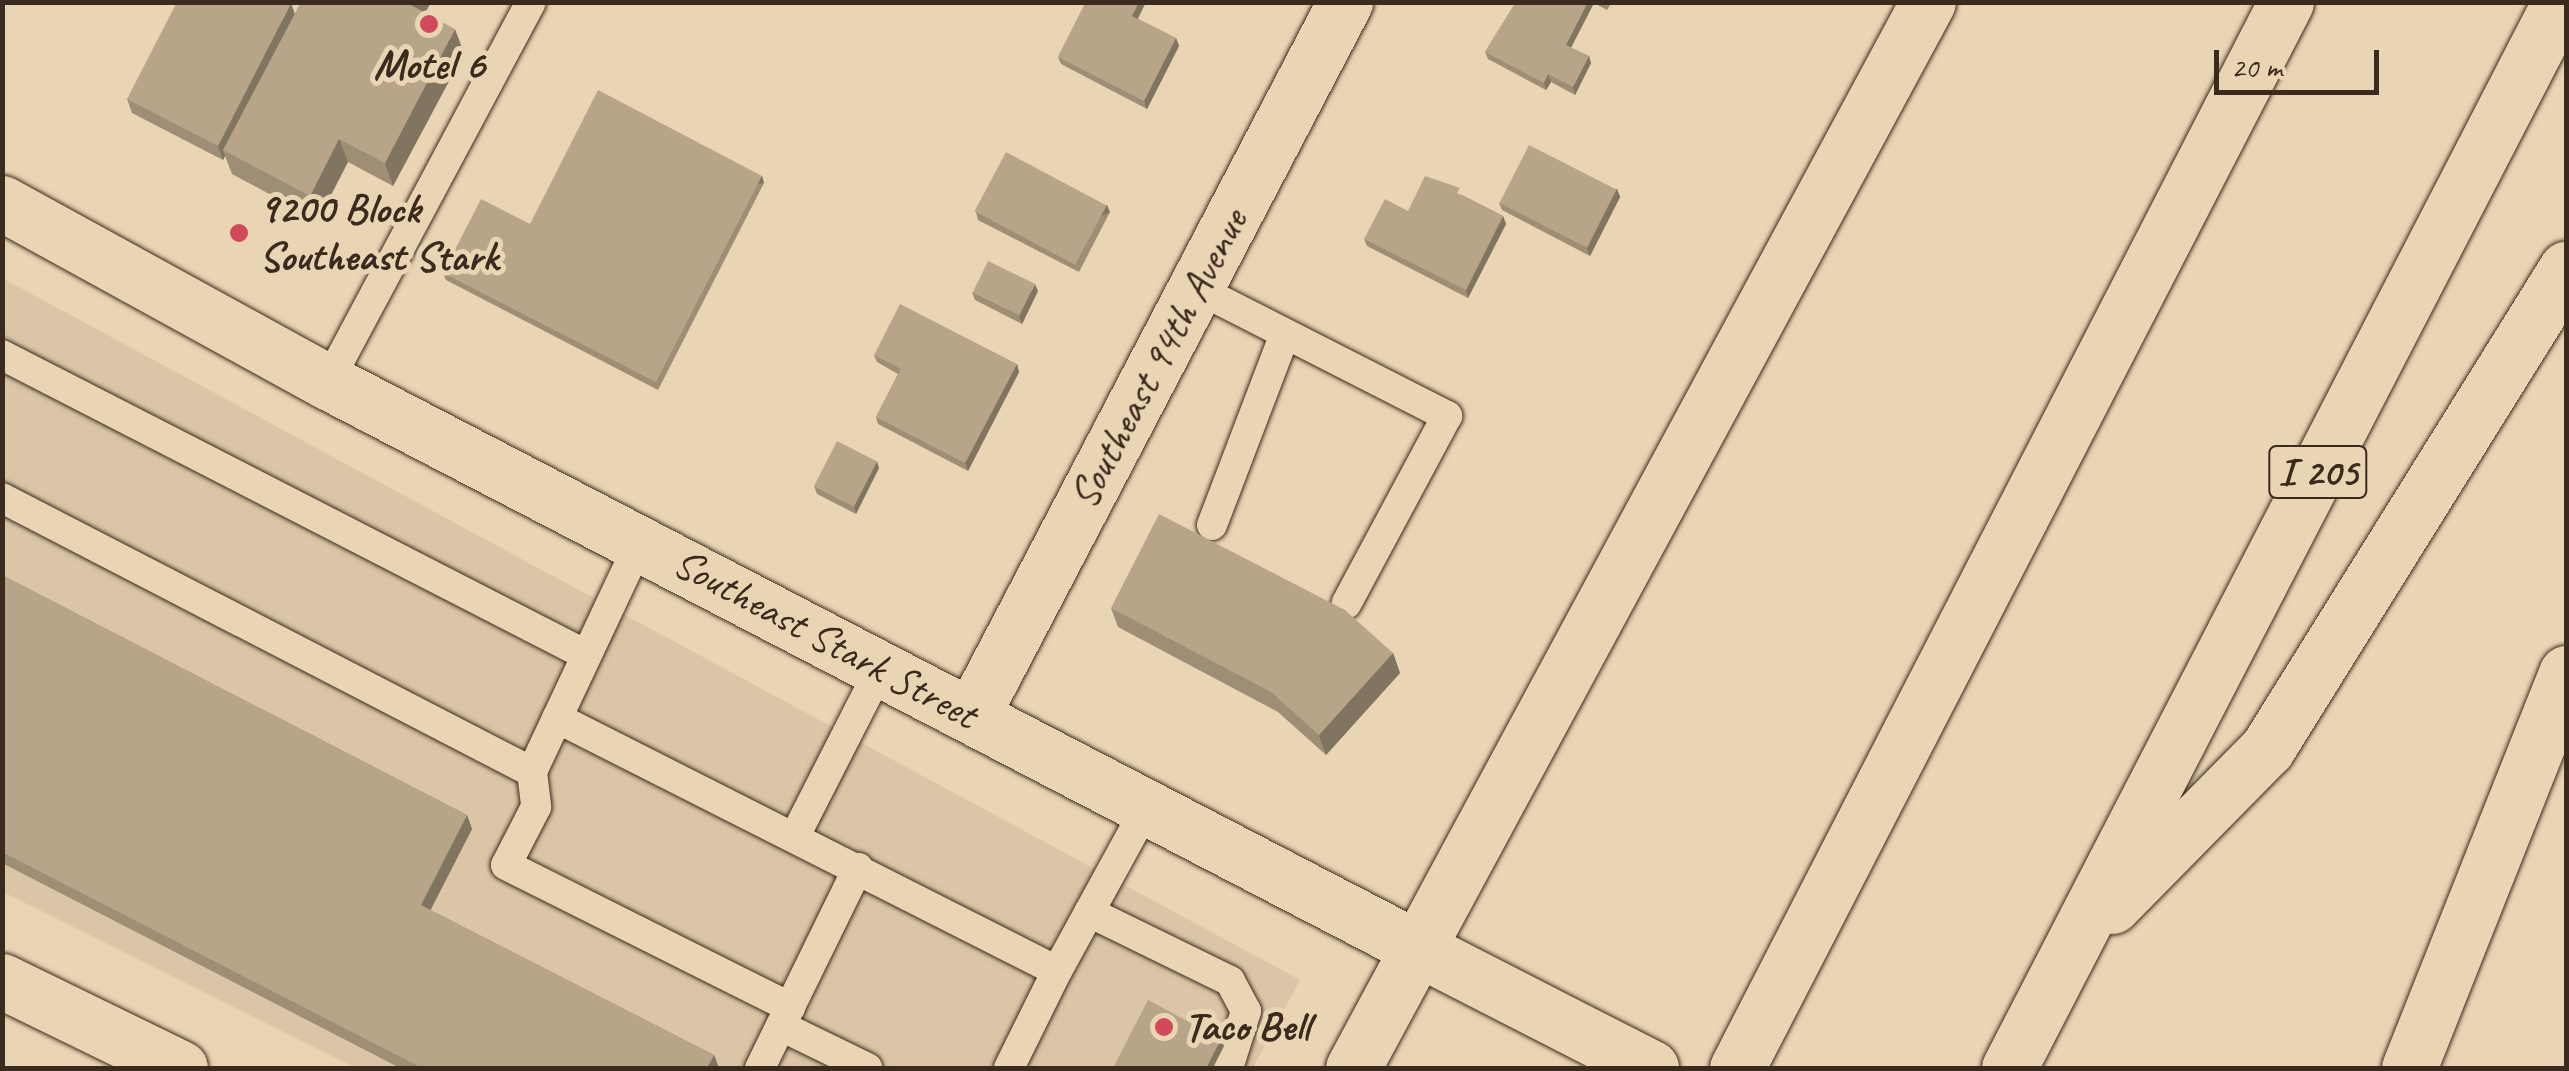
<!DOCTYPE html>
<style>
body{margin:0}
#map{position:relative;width:2569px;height:1071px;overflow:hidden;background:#e9d4b3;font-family:Caveat,sans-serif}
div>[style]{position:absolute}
.built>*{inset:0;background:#dac6a6}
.roads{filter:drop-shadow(0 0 2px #3b2a1e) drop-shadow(0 0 2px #3b2a1e)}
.lane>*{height:30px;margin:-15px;padding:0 15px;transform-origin:15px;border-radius:15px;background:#e9d4b3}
.street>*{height:55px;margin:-27.5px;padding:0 27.5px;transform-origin:27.5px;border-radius:27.5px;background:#e9d4b3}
.secondary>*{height:55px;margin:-27.5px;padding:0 27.5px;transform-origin:27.5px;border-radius:27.5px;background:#e9d4b3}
.primary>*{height:55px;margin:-27.5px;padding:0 27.5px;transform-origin:27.5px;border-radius:27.5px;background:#e9d4b3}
.highway>*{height:55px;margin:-27.5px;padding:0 27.5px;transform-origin:27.5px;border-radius:27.5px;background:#e9d4b3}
.wall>*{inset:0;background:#9e8e76}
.shaded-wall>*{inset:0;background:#817460;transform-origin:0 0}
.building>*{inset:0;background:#b8a589;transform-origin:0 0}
.dots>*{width:28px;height:28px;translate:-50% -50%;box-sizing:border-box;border:5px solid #e9d4b3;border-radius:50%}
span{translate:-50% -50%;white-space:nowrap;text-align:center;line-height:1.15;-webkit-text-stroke:10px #e9d4b3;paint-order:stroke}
.shield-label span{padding:2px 8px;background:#e9d4b3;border:2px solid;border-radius:8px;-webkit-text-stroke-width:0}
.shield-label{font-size:40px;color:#3b2a1e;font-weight:700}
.poi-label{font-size:42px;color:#3b2a1e;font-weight:700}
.left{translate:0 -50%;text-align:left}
.street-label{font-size:42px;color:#3b2a1e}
.frame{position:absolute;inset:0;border:5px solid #3b2a1e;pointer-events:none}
.scale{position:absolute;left:2214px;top:50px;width:165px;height:45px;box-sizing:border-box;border:5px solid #3b2a1e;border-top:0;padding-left:12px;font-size:30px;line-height:35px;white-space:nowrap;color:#3b2a1e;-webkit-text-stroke:8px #e9d4b3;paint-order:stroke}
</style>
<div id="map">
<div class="built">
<i style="clip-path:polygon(2px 278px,1300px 980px,1253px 1068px,356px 1068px,3px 892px)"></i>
</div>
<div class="roads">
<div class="lane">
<i style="left:1196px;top:288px;width:282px;rotate:27deg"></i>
<i style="left:1447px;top:416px;width:213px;rotate:118.2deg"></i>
<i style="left:2px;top:355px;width:657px;rotate:27.19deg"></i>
<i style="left:328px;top:382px;width:431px;rotate:-61.9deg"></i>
<i style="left:2px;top:498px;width:597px;rotate:27.34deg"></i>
<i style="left:1212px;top:525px;width:204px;rotate:-69.1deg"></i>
<i style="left:640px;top:542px;width:254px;rotate:115.2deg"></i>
<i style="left:532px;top:772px;width:35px;rotate:83deg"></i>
<i style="left:536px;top:807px;width:65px;rotate:117.3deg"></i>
<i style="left:506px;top:865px;width:318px;rotate:26.6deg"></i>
<i style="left:557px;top:718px;width:560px;rotate:26.84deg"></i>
<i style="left:1057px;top:971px;width:183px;rotate:-61.3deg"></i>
<i style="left:795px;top:836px;width:187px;rotate:-63deg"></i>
<i style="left:1089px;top:912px;width:157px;rotate:26.1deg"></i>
<i style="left:1230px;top:981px;width:34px;rotate:62deg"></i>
<i style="left:1246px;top:1011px;width:60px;rotate:107.5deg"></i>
<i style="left:781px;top:1026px;width:96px;rotate:26deg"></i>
<i style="left:760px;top:1068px;width:223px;rotate:-63.9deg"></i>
<i style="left:1009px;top:1068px;width:108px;rotate:-63.7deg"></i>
</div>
<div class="street">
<i style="left:972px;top:715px;width:805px;rotate:-62.38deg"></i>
</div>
<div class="secondary">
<i style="left:2px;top:203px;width:372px;rotate:28.8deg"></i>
<i style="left:328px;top:382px;width:1227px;rotate:27.46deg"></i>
<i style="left:2px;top:981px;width:198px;rotate:26deg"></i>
</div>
<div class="primary">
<i style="left:1417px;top:948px;width:263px;rotate:27.1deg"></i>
</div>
<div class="highway">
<i style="left:2112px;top:906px;width:221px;rotate:-45.4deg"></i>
<i style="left:2267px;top:749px;width:566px;rotate:-58.08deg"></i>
<i style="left:1353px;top:1068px;width:1211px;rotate:-61.66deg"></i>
<i style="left:1737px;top:1068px;width:1199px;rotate:-62.75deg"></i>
<i style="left:2009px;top:1068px;width:1200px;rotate:-62.67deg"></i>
<i style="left:2409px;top:1068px;width:425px;rotate:-68.3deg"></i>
</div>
</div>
<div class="wall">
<i style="clip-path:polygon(301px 2px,431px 2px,425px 13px,464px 53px,393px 186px,348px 162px,318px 220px,232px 174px,225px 156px,223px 160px,132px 113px,127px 99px,295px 14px)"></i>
<i style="clip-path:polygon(1086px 2px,1146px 2px,1138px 19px,1176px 38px,1179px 46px,1147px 109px,1061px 64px,1058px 57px)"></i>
<i style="clip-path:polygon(1513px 2px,1612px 2px,1607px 10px,1594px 3px,1571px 48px,1589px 56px,1591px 63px,1575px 95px,1551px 82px,1546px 90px,1488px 59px,1485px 52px,1514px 5px)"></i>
<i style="clip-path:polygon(762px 176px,764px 183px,658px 390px,446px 280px,443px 273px,530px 224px)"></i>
<i style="clip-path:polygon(1617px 189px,1620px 197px,1590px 256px,1502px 210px,1499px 203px)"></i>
<i style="clip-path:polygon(1462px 195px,1503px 216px,1506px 224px,1468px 298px,1367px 246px,1364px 239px)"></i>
<i style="clip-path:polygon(976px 212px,1110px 212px,1079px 272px,978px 220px)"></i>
<i style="clip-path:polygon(1038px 291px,1022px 324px,975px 300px,972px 292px)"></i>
<i style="clip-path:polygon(874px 355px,1017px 364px,1019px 372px,968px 471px,878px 424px,876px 417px,898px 374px,877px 362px)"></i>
<i style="clip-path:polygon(879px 468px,856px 514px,817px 494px,814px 486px)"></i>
<i style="clip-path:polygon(2px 575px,467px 815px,472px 829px,430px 910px,714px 1055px,719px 1068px,400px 1068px,2px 863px)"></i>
<i style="clip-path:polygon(1111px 608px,1393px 653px,1400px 673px,1326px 755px,1278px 712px,1118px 627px)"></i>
</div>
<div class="shaded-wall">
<i style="clip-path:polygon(410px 2px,431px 2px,417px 28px,409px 4px)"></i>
<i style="clip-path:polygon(1139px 2px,1146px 2px,1135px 23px,1132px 16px)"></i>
<i style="clip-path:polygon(1588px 2px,1594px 3px,1568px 53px,1566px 45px)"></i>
<i style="clip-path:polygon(291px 3px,296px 17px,223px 150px,225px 156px,223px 160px,218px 146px)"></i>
<i style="clip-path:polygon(455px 29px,464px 53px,393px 186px,385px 163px)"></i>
<i style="clip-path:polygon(1176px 38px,1179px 46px,1147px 109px,1144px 101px)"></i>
<i style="clip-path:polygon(1589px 56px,1591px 63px,1575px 95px,1573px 87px)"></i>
<i style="clip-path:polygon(1548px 74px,1551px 82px,1546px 90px,1544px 83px)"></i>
<i style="clip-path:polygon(339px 139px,348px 162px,318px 220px,310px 196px)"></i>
<i style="left:762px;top:176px;width:7px;height:232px;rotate:74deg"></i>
<i style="clip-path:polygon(1617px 189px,1620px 197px,1590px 256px,1587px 249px)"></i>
<i style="left:1107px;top:205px;width:8px;height:68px;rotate:67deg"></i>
<i style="clip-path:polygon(1503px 216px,1506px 224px,1468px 298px,1466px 290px)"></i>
<i style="clip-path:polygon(1035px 284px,1038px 291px,1022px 324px,1019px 316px)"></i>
<i style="clip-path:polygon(1017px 364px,1019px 372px,968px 471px,965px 463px)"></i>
<i style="clip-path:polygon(877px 461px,879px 468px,856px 514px,854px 506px)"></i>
<i style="clip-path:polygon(1393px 653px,1400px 673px,1326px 755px,1319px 735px)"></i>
<i style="clip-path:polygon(467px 815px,472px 829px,426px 919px,421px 905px)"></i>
<i style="clip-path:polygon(1221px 1039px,1224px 1046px,1213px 1068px,1206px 1068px)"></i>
<i style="clip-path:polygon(714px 1055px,719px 1068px,707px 1068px)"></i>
</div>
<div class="building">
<i style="clip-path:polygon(177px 2px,291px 3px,218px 146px,127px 99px)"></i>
<i style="clip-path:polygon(301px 2px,410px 2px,409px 4px,455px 29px,385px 163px,339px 139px,310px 196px,223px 150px)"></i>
<i style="clip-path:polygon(1086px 2px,1139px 2px,1132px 16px,1176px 38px,1144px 101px,1058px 57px)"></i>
<i style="clip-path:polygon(1516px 2px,1588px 2px,1566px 45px,1589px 56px,1573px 87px,1548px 74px,1544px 83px,1485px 52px)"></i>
<i style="clip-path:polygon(598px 90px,762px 176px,656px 382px,443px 273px,481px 199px,530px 224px)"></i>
<i style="left:1529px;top:145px;width:98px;height:65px;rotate:27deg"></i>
<i style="left:1006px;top:152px;width:114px;height:67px;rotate:28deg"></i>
<i style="clip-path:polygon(1425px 176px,1460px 188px,1457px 193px,1503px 216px,1466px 290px,1364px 239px,1385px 199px,1408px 211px)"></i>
<i style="left:988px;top:261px;width:52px;height:35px;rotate:26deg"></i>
<i style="clip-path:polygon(900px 304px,1017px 364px,965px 463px,876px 417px,901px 369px,874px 355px)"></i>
<i style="left:837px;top:441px;width:45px;height:51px;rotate:27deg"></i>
<i style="clip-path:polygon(1159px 514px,1345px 610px,1393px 653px,1319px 735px,1271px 692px,1111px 608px)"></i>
<i style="clip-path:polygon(2px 575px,467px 815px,421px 905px,714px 1055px,707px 1068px,422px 1068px,2px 852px)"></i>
<i style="clip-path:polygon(1148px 1000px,1221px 1039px,1206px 1068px,1113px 1068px)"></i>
</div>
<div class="dots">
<i style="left:429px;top:24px;background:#d1495b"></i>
<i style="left:239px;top:233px;background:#d1495b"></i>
<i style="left:1164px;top:1027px;background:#d1495b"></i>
</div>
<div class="shield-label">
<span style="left:2318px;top:472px">I 205</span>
</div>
<div class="poi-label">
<span style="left:429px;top:65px">Motel 6</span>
<span class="left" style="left:259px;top:233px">9200 Block<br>Southeast Stark</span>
<span class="left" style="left:1184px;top:1027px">Taco Bell</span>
</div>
<div class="street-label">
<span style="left:1159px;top:359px;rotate:-62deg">Southeast 94th Avenue</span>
<span style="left:825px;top:639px;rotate:28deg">Southeast Stark Street</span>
</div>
<div class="frame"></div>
<div class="scale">20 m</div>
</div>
